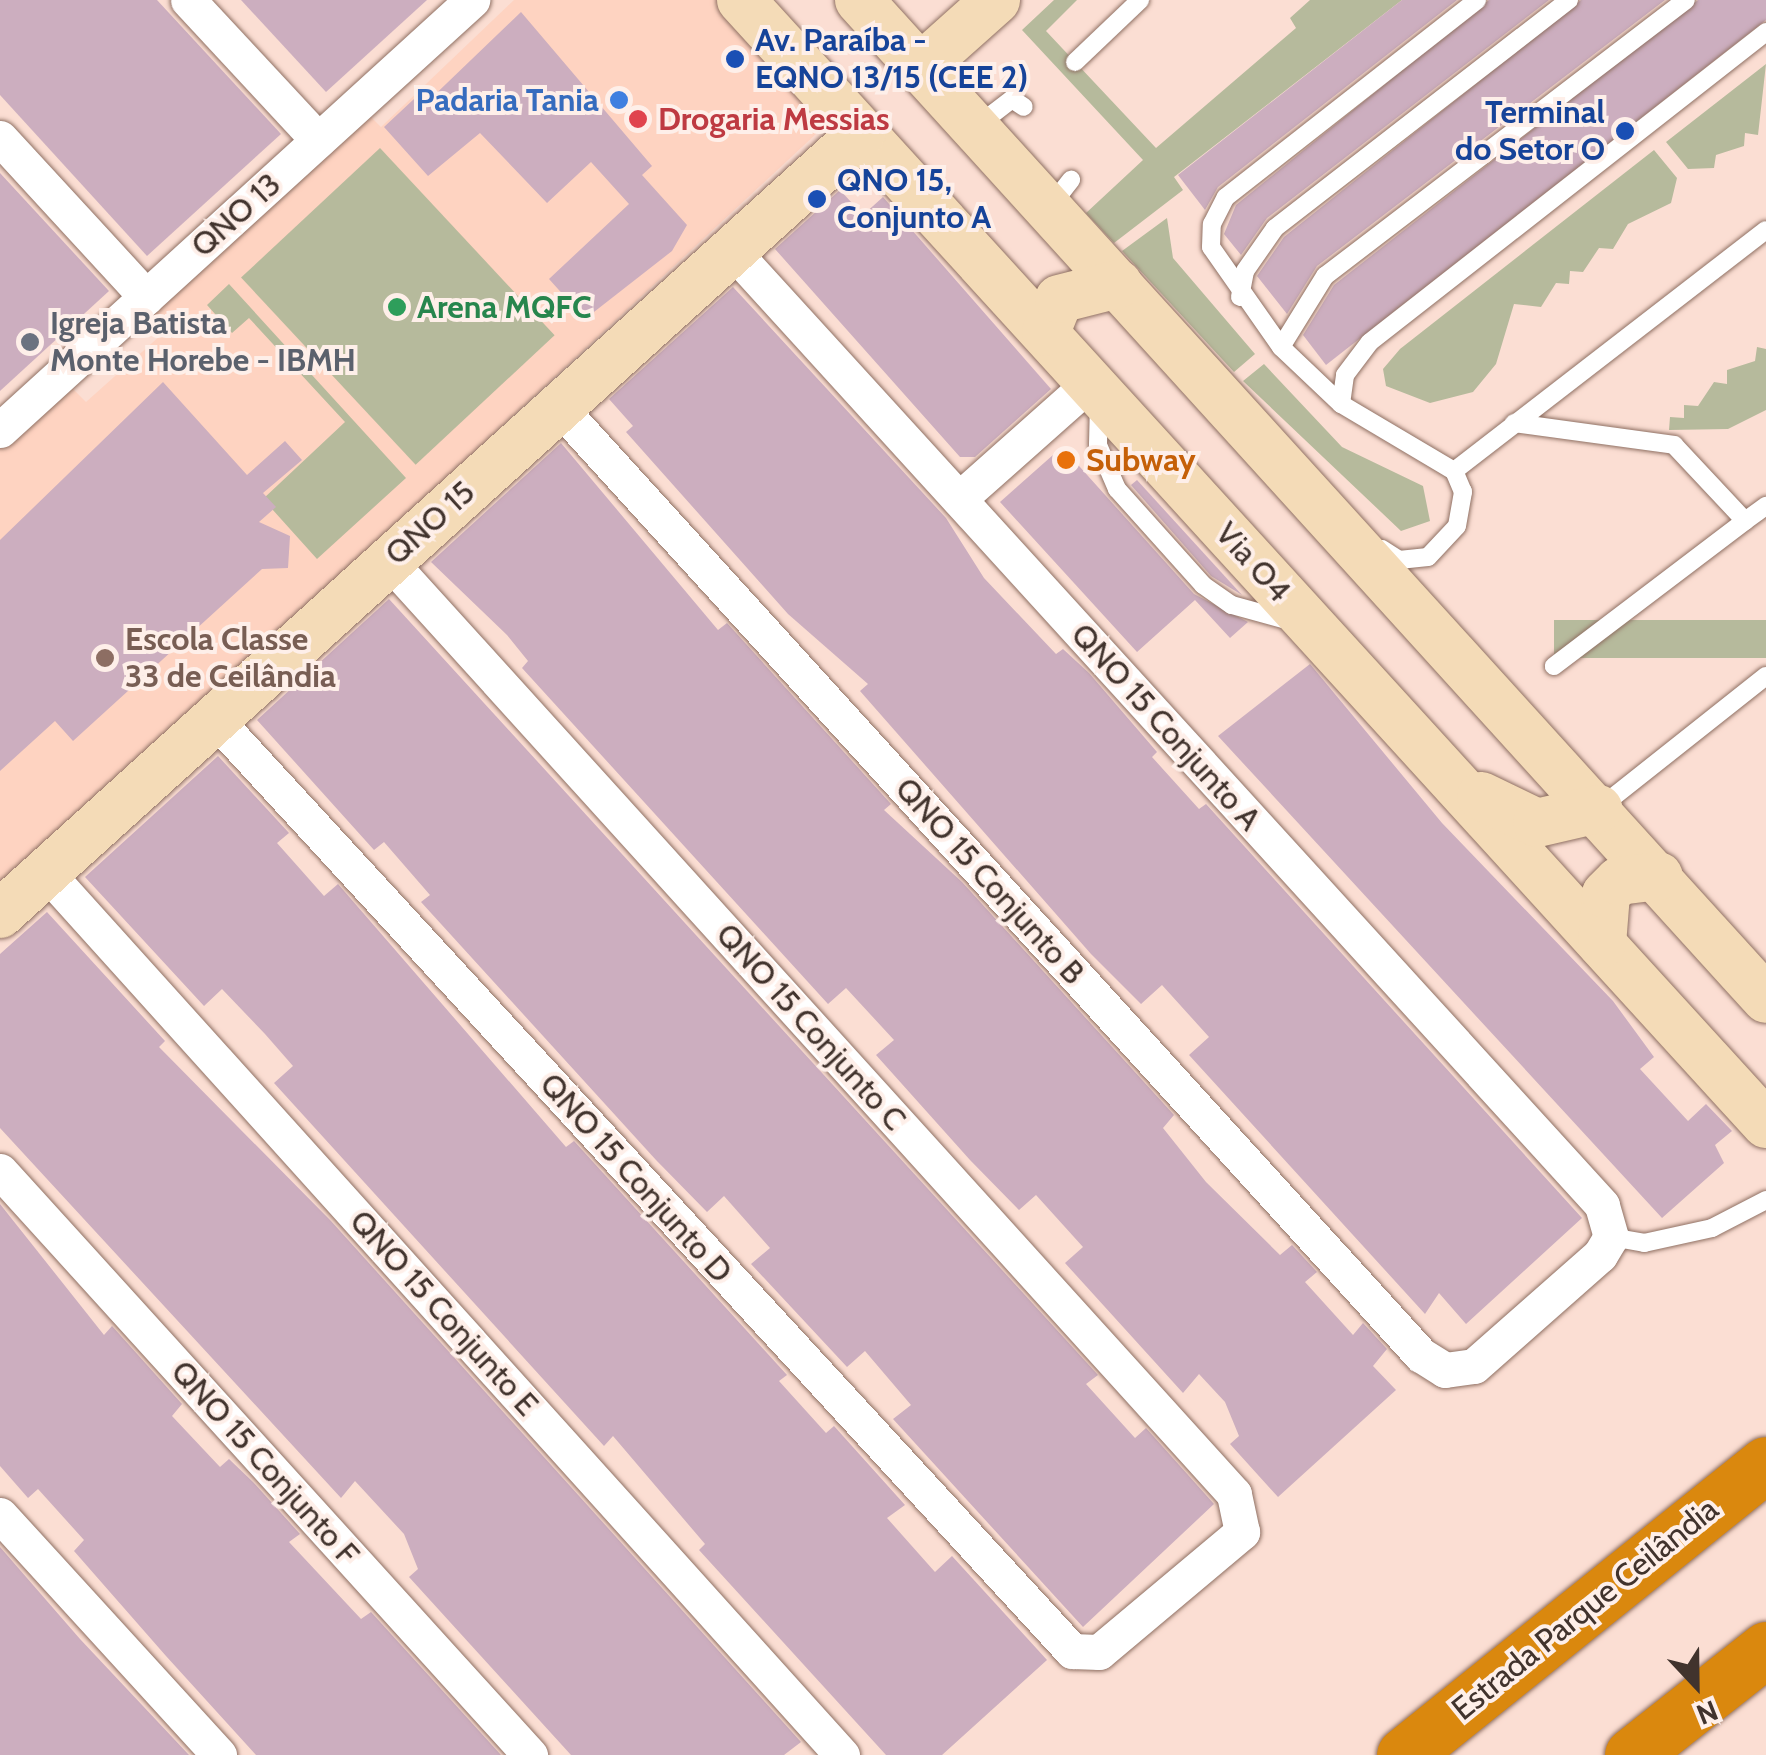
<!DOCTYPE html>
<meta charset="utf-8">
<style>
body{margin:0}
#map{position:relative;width:1766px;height:1755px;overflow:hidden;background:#fbded3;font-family:Cabin,sans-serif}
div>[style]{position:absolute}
.built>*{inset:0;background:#fed3c1}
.green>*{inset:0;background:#b6ba9c;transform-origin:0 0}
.building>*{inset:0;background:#ccaebf}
.roads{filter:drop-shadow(0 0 2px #8f7063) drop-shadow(0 0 2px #8f7063)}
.service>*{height:18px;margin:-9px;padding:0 9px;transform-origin:9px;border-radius:9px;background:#fff}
.minor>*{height:35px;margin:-17.5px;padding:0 17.5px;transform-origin:17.5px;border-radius:17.5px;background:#fff}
.secondary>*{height:48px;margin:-24px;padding:0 24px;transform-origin:24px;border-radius:24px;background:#f4dbb7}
.motorway>*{height:55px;margin:-27.5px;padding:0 27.5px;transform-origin:27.5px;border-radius:27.5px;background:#da880e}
.dots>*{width:28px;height:28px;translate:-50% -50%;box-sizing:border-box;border:5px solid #feefe9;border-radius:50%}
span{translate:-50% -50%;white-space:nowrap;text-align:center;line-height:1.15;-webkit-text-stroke:8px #feefe9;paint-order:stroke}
.transit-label{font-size:32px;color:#164399;font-weight:700}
.left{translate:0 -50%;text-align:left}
.right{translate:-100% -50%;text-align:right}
.shop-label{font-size:32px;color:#366cbe;font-weight:700}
.health-label{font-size:32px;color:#be3a42;font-weight:700}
.street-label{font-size:32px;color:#41332d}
.leisure-label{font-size:32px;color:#27864d;font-weight:700}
.worship-label{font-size:32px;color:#5b616d;font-weight:700}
.food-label{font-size:32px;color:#c56008;font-weight:700}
.education-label{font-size:32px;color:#785e54;font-weight:700}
.north{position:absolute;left:1646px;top:1635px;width:100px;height:100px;-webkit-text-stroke:8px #feefe9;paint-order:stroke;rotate:158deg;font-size:28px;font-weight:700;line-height:40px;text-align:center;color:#41332d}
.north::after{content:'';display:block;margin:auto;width:35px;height:45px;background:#41332d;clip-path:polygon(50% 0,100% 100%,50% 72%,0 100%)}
</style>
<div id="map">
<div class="built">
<i style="clip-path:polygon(514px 0,717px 0,817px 109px,816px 134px,0 893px,0 449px,69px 385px,86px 402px,161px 335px,145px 317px,369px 115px,381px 127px)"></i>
</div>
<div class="green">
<i style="clip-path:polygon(1054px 0,1077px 0,1046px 31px,1156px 148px,1296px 28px,1290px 18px,1310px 0,1402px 0,1174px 177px,1183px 190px,1114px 243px,1086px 213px,1143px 160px,1022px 30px)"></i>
<i style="clip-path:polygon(1766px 64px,1758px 135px,1745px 133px,1744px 146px,1716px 155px,1714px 168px,1688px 169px,1666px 142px)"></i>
<i style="left:380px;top:148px;width:256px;height:190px;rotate:47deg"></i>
<i style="clip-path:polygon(1654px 150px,1677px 178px,1671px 203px,1628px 224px,1613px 249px,1599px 248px,1583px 272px,1570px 271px,1569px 284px,1556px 283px,1541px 307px,1514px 304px,1496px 364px,1473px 392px,1430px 403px,1386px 386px,1383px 369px,1400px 349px)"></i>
<i style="clip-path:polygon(1167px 218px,1173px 258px,1255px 354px,1234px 372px,1122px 251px)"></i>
<i style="clip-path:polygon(229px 284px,406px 478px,317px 559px,263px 499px,345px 422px,249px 318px,232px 333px,207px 305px)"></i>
<i style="clip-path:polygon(1757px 347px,1766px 349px,1766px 410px,1728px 429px,1669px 430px,1670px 417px,1684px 418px,1684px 405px,1698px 406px,1714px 382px,1727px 384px,1727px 370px,1755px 361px)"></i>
<i style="clip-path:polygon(1264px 364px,1342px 447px,1423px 486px,1430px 521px,1401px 531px,1243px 381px)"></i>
<i style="left:1766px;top:620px;width:38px;height:212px;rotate:90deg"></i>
</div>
<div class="building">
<i style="clip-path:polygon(0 0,157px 0,281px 134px,147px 256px,0 95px)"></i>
<i style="clip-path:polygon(241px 0,427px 0,326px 92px)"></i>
<i style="clip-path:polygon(1402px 0,1457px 0,1218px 187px,1205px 210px,1178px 175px)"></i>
<i style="clip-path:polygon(1489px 0,1549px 0,1267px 218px,1241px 255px,1224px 234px,1236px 205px)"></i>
<i style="clip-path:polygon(1581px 0,1665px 0,1317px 266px,1287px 314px,1257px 276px,1284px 237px)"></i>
<i style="clip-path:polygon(1698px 0,1766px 0,1766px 20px,1326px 365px,1303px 335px,1334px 285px)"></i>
<i style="clip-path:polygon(521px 12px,652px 166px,642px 175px,687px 225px,672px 251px,585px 319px,549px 279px,629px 204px,591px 162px,547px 203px,480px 133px,428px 176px,384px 127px,414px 99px,421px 108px)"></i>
<i style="clip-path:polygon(0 173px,109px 291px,0 391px)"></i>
<i style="clip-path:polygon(840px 190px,863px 215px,883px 197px,1051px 389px,975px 457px,960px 457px,775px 249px)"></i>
<i style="clip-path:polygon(733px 287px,946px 518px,984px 578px,1056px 654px,1063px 649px,1089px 673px,1157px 752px,1152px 757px,1199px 809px,1206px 804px,1582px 1218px,1466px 1324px,1439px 1293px,1425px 1314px,1189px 1055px,1209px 1037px,1162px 985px,1141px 1004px,1091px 954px,860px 691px,868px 684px,788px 614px,626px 432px,633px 426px,609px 399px)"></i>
<i style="clip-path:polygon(163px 382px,247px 475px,285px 441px,302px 460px,263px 493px,276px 507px,259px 522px,290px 536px,288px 568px,262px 569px,73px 741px,55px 721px,0 771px,0 540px)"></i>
<i style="clip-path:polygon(561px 443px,718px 630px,727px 623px,891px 804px,884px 810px,962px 882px,1174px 1115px,1163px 1128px,1206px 1182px,1280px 1255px,1292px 1245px,1317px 1272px,1305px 1282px,1353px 1335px,1363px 1323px,1387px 1349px,1373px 1366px,1396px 1390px,1278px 1497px,1230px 1444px,1239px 1436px,1225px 1402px,1199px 1374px,1183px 1393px,1065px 1263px,1083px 1247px,1036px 1195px,1019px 1210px,970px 1160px,876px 1055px,894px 1040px,846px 988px,828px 1004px,522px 668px,528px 661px,507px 635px,431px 562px)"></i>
<i style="clip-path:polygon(1062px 447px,1194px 594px,1248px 622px,1230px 638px,1195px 600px,1137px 652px,1000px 502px)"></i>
<i style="clip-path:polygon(1137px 480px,1242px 595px,1211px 576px,1131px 485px)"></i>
<i style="clip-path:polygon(389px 599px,1098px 1375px,1086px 1384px,1135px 1438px,1146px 1428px,1214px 1504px,1083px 1627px,893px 1419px,911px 1405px,865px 1351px,847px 1367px,751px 1264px,770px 1248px,724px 1196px,707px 1212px,656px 1160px,421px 902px,430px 895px,384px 842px,374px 850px,257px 720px)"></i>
<i style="clip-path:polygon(1310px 664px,1442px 823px,1613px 1001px,1654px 1057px,1640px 1069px,1688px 1121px,1706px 1104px,1732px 1131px,1715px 1145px,1724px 1163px,1662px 1218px,1218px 736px)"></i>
<i style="clip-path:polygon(218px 756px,289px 833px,277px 843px,301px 870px,324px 896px,338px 884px,566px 1147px,574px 1141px,787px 1375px,779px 1381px,826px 1433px,834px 1426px,905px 1505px,887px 1518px,935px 1572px,952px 1556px,1047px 1660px,942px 1755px,886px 1755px,699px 1550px,705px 1544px,613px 1436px,604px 1446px,274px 1083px,293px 1066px,265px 1034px,222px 989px,204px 1006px,85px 877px)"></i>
<i style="clip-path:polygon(47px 912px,165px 1041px,159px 1047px,331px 1221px,801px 1742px,784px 1755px,571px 1755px,409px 1577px,418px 1569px,404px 1534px,355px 1481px,341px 1498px,0 1128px,0 954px)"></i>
<i style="clip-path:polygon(0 1204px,104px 1335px,112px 1326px,182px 1404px,172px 1416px,220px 1467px,229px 1459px,253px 1482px,300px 1534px,289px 1542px,361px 1619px,371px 1612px,501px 1755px,256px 1755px,166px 1656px,74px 1551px,84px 1540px,38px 1489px,28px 1498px,0 1466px)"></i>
<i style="clip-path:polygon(0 1547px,80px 1639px,189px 1755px,0 1755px)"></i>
</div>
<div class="roads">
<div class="service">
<i style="left:1075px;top:62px;width:90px;rotate:-43.6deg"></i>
<i style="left:977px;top:126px;width:44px;rotate:-37.6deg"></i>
<i style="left:1012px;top:99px;width:14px;rotate:34deg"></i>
<i style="left:1049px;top:208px;width:36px;rotate:-52deg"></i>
<i style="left:1240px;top:297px;width:26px;rotate:-79deg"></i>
<i style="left:1245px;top:271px;width:52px;rotate:-55.1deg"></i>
<i style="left:1275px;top:228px;width:372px;rotate:-37.8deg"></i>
<i style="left:1281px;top:347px;width:84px;rotate:-58.2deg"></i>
<i style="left:1325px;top:276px;width:454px;rotate:-37.4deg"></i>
<i style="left:1099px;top:403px;width:42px;rotate:91.4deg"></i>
<i style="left:1098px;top:445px;width:48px;rotate:66.6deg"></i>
<i style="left:1117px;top:489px;width:129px;rotate:48.1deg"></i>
<i style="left:1203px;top:585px;width:35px;rotate:35deg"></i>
<i style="left:1232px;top:605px;width:60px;rotate:15.4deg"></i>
<i style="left:1341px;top:404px;width:29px;rotate:-82deg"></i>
<i style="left:1345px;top:375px;width:41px;rotate:-52.9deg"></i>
<i style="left:1370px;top:342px;width:503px;rotate:-38.05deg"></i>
<i style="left:1514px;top:423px;width:162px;rotate:7.8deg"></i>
<i style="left:1674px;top:445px;width:104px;rotate:46.9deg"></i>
<i style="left:1745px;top:521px;width:240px;rotate:142.8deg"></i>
<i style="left:1454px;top:471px;width:394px;rotate:-37.7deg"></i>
<i style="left:1745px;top:521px;width:26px;rotate:-36deg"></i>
<i style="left:1382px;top:549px;width:20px;rotate:33deg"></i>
<i style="left:1399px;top:560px;width:29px;rotate:-6deg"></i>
<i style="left:1428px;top:557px;width:42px;rotate:-46.9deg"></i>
<i style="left:1457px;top:526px;width:35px;rotate:-80deg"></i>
<i style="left:1463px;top:492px;width:23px;rotate:-113deg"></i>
<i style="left:1454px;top:471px;width:131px;rotate:-149.3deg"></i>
<i style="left:1341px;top:404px;width:83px;rotate:-136.5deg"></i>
<i style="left:1281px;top:347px;width:122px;rotate:-125deg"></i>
<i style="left:1211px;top:247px;width:23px;rotate:-88deg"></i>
<i style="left:1212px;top:224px;width:30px;rotate:-63deg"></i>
<i style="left:1226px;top:197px;width:319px;rotate:-38.1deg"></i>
<i style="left:1598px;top:809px;width:214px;rotate:-38.4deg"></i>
<i style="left:1611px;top:1237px;width:34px;rotate:10deg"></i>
<i style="left:1644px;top:1243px;width:70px;rotate:-12.4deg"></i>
<i style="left:1712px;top:1228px;width:61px;rotate:-27.4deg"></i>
</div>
<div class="minor">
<i style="left:188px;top:0;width:191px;rotate:47.1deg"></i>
<i style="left:0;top:138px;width:216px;rotate:47.4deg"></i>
<i style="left:558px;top:406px;width:1283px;rotate:47.72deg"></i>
<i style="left:1421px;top:1355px;width:28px;rotate:32deg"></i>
<i style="left:1445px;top:1370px;width:29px;rotate:-8deg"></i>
<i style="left:1474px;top:1366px;width:168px;rotate:-41.4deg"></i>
<i style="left:1600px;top:1255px;width:21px;rotate:-59deg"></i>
<i style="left:1611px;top:1237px;width:33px;rotate:-106deg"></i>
<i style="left:1602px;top:1205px;width:1293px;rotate:-132.34deg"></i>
<i style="left:0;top:430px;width:639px;rotate:-42.33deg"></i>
<i style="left:959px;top:499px;width:176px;rotate:-41.6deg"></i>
<i style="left:216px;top:720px;width:1265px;rotate:47.4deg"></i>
<i style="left:1072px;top:1651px;width:27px;rotate:2deg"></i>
<i style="left:1099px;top:1652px;width:187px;rotate:-40deg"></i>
<i style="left:1242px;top:1532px;width:39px;rotate:-102deg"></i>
<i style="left:1234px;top:1494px;width:1260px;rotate:-132.17deg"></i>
<i style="left:46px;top:872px;width:1189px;rotate:47.97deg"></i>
<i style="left:0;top:1171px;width:789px;rotate:47.78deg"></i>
<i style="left:0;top:1515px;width:325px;rotate:47.6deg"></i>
</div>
<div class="secondary">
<i style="left:741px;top:0;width:1521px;rotate:47.64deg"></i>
<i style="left:859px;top:0;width:1349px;rotate:47.76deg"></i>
<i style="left:920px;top:68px;width:102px;rotate:-41.8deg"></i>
<i style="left:1046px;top:332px;width:35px;rotate:-68deg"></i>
<i style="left:1059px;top:299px;width:61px;rotate:-14.3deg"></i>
<i style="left:1481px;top:796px;width:62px;rotate:25.7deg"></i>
<i style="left:1537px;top:823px;width:63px;rotate:-12.9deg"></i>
<i style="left:0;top:914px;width:1162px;rotate:-42.17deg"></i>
<i style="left:1602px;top:944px;width:50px;rotate:-85.4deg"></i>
<i style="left:1606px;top:894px;width:18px;rotate:-45deg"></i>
<i style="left:1619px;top:881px;width:40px;rotate:-7.1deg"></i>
</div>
<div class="motorway">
<i style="left:1404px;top:1755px;width:464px;rotate:-38.8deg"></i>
<i style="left:1632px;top:1755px;width:171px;rotate:-38.3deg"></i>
</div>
</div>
<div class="dots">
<i style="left:735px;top:59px;background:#1a4fb4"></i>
<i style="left:619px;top:100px;background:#3f7fe0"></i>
<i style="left:638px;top:119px;background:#e0444e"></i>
<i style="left:1625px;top:131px;background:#1a4fb4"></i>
<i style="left:817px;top:199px;background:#1a4fb4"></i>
<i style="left:397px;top:307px;background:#2e9e5b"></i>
<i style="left:30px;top:342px;background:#6b7280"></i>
<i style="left:1066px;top:460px;background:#e8710a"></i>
<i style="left:105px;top:658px;background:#8d6e63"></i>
</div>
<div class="transit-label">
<span class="left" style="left:755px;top:59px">Av. Paraíba -<br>EQNO 13/15 (CEE 2)</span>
<span class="right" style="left:1605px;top:131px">Terminal<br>do Setor O</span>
<span class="left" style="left:837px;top:199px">QNO 15,<br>Conjunto A</span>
</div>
<div class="shop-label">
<span class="right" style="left:599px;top:100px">Padaria Tania</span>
</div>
<div class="health-label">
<span class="left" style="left:658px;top:119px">Drogaria Messias</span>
</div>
<div class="street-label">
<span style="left:236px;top:215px;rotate:-42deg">QNO 13</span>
<span style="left:430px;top:523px;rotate:-42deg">QNO 15</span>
<span style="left:1253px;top:562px;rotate:48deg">Via O4</span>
<span style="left:1166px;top:727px;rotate:48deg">QNO 15 Conjunto A</span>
<span style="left:990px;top:881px;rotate:48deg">QNO 15 Conjunto B</span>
<span style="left:811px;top:1027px;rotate:48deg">QNO 15 Conjunto C</span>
<span style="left:636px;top:1178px;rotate:48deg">QNO 15 Conjunto D</span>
<span style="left:444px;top:1313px;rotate:48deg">QNO 15 Conjunto E</span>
<span style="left:265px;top:1463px;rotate:48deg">QNO 15 Conjunto F</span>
<span style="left:1585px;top:1609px;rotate:-39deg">Estrada Parque Ceilândia</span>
</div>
<div class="leisure-label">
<span class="left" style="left:417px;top:307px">Arena MQFC</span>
</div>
<div class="worship-label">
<span class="left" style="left:50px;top:342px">Igreja Batista<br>Monte Horebe - IBMH</span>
</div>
<div class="food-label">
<span class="left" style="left:1086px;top:460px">Subway</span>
</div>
<div class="education-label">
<span class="left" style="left:125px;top:658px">Escola Classe<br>33 de Ceilândia</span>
</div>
<div class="north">N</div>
</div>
